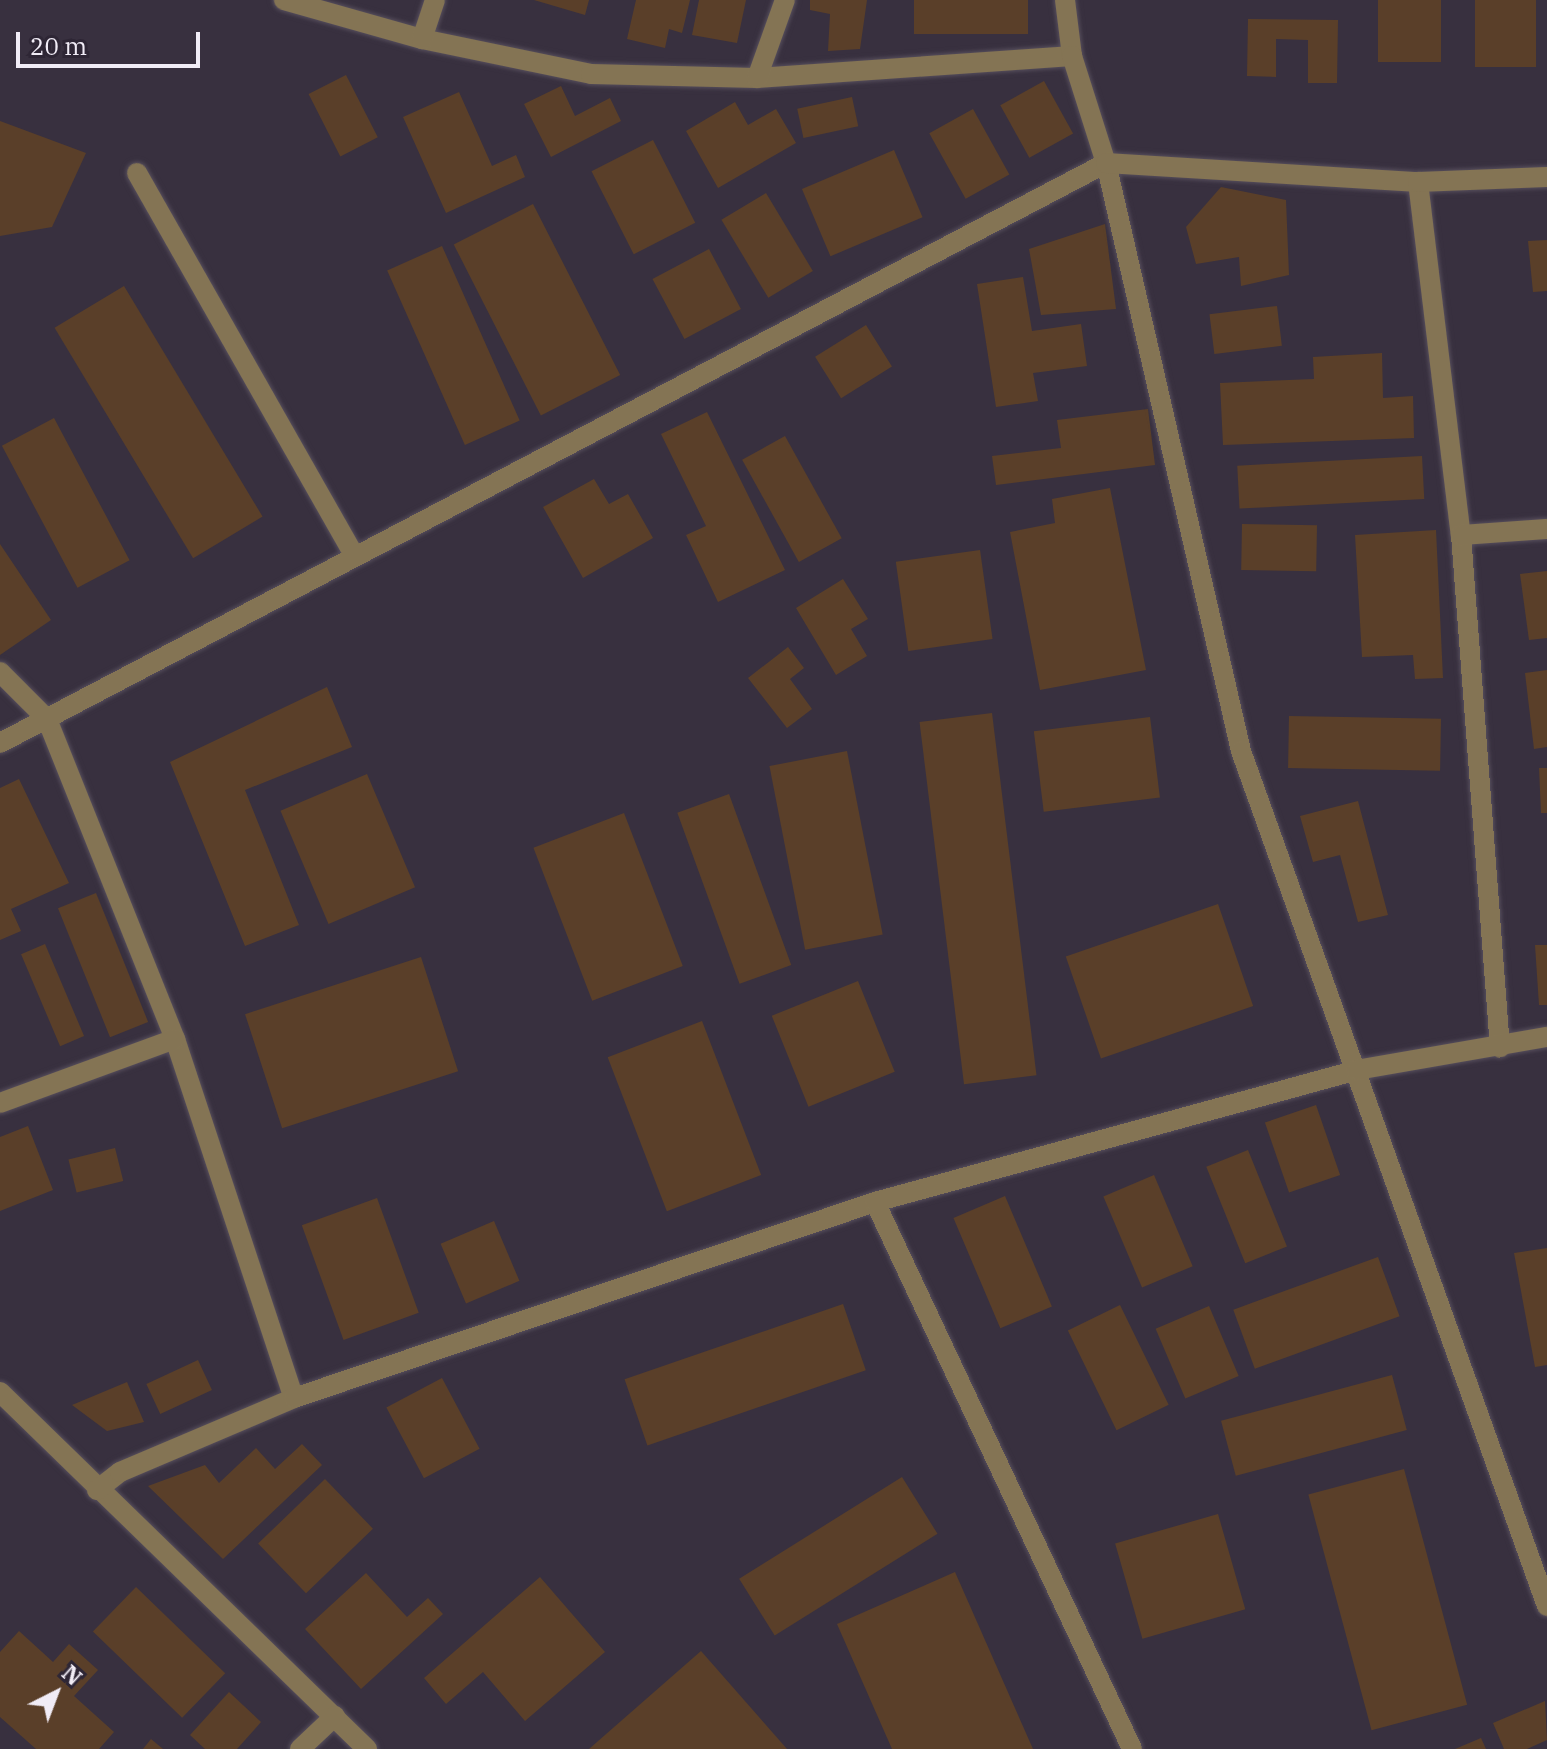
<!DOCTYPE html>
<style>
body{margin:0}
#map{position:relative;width:1547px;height:1749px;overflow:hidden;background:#38303f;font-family:"IBM Plex Serif",serif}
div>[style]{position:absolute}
.building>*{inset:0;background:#5a3f29;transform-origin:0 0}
.roads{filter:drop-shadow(0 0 2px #564e5c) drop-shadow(0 0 2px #564e5c)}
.minor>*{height:20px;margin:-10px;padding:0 10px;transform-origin:10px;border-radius:10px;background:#847454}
span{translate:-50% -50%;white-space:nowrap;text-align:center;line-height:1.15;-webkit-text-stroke:8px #2e2635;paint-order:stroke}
.north{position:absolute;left:16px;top:1653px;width:80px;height:80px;-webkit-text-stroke:6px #2e2635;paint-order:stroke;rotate:42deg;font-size:22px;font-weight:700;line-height:32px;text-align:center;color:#f1ecf6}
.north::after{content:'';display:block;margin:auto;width:28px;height:36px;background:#f1ecf6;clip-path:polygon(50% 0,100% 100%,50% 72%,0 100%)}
.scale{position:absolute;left:16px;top:32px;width:184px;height:36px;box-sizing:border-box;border:4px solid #f1ecf6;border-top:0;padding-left:10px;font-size:24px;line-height:28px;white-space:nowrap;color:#f1ecf6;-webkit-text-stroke:6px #2e2635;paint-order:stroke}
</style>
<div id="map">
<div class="building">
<i style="clip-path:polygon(534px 0,589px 0,585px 15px)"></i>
<i style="clip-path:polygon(636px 0,690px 0,682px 33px,669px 29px,665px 48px,627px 39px)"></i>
<i style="clip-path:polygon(699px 0,746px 0,737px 43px,692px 35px)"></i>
<i style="clip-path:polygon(810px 0,867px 0,860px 49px,828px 51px,830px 14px,810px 10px)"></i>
<i style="left:914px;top:0;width:114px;height:34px"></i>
<i style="left:1378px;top:0;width:63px;height:62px"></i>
<i style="left:1475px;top:0;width:61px;height:67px"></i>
<i style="clip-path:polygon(1248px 19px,1338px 20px,1337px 83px,1308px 83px,1308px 40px,1276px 39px,1276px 77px,1247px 76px)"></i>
<i style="left:346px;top:75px;width:70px;height:42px;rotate:63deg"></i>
<i style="left:1044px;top:81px;width:60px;height:50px;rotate:61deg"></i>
<i style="clip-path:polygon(561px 86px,575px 116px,610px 98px,621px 121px,551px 157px,524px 104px)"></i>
<i style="clip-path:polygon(459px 92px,492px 166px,516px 155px,525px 177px,446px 213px,403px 117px)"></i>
<i style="left:852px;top:97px;width:30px;height:56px;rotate:78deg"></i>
<i style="clip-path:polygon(735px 102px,748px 125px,776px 109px,796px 143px,718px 188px,686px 131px)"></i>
<i style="left:973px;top:109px;width:75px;height:50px;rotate:61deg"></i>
<i style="clip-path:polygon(0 121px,86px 153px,52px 227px,0 236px)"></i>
<i style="left:653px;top:140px;width:93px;height:69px;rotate:63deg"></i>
<i style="left:894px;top:150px;width:73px;height:100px;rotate:67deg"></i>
<i style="clip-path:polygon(1221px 187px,1286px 200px,1289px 275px,1241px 286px,1239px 257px,1196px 264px,1186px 227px)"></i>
<i style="left:766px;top:193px;width:91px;height:52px;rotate:59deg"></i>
<i style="left:533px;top:204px;width:192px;height:89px;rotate:63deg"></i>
<i style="clip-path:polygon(1105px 224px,1116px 309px,1041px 315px,1029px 249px)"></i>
<i style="clip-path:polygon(1547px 240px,1547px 291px,1533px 292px,1528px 241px)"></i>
<i style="left:442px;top:246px;width:191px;height:60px;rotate:66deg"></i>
<i style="left:709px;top:249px;width:68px;height:64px;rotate:62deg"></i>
<i style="clip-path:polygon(1023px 277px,1032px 331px,1081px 324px,1087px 366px,1033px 373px,1038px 401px,996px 407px,977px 284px)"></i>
<i style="left:124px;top:286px;width:269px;height:81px;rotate:59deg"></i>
<i style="left:1277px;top:306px;width:40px;height:68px;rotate:83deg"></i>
<i style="left:866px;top:325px;width:49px;height:60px;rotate:58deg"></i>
<i style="clip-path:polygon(1382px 353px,1383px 398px,1413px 396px,1414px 438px,1223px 445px,1220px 383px,1314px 379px,1313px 357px)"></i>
<i style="clip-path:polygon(1148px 409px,1155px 465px,996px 485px,992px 456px,1061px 448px,1057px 420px)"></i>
<i style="clip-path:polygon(707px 412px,785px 570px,718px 602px,686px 535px,706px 526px,661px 434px)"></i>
<i style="left:54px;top:418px;width:161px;height:59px;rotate:62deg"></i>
<i style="left:785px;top:436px;width:117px;height:49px;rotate:61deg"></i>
<i style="left:1422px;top:456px;width:43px;height:185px;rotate:87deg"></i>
<i style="clip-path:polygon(594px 479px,609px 504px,628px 494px,653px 538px,583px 578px,543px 507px)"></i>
<i style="clip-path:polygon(1110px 488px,1146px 670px,1040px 690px,1010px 532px,1055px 523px,1052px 499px)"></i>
<i style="left:1242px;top:524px;width:75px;height:46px;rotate:1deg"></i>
<i style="clip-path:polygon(1436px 530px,1443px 678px,1415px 679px,1413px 655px,1362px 657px,1355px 535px)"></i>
<i style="clip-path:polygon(0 544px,51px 620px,0 655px)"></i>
<i style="left:980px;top:550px;width:90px;height:85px;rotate:82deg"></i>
<i style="clip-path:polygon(1547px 571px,1547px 638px,1529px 640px,1520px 574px)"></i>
<i style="clip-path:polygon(843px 579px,868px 619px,851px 629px,867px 656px,836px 675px,796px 608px)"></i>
<i style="clip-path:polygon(788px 647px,804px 668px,790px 679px,812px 709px,787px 728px,748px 678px)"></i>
<i style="clip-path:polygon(1547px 670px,1547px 747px,1534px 749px,1525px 673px)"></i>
<i style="clip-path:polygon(327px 687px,352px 747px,245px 790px,299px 925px,245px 946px,170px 762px)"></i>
<i style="left:992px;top:713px;width:365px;height:73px;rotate:83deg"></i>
<i style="left:1289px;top:716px;width:152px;height:52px;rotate:1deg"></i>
<i style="left:1150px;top:717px;width:81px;height:117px;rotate:83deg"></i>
<i style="left:847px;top:751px;width:187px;height:79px;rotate:79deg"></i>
<i style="clip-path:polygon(1539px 768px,1547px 768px,1547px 813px,1541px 813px)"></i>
<i style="left:367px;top:774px;width:123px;height:94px;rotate:67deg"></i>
<i style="clip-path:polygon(19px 779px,69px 883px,11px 909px,21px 931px,0 940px,0 788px)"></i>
<i style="left:729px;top:794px;width:182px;height:55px;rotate:70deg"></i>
<i style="clip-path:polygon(1358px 801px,1388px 915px,1358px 922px,1340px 855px,1313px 862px,1300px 816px)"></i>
<i style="left:624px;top:813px;width:164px;height:97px;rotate:69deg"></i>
<i style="left:96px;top:893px;width:139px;height:41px;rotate:68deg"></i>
<i style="left:1218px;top:904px;width:108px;height:161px;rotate:71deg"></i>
<i style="left:45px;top:944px;width:100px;height:26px;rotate:67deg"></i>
<i style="clip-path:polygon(1535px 945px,1547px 945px,1547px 1005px,1539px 1005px)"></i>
<i style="left:421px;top:957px;width:120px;height:185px;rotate:72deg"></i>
<i style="left:858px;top:981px;width:98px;height:93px;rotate:68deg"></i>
<i style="left:702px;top:1021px;width:165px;height:101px;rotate:69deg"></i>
<i style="left:1316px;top:1105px;width:74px;height:54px;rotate:71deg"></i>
<i style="clip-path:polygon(28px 1126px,53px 1190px,0 1211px,0 1137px)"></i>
<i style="left:115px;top:1148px;width:34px;height:48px;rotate:76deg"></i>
<i style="left:1248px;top:1150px;width:104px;height:45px;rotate:68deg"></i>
<i style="left:1154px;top:1175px;width:99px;height:55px;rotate:67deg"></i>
<i style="left:1005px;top:1196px;width:120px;height:56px;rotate:67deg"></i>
<i style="left:377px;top:1198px;width:122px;height:80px;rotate:70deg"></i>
<i style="left:494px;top:1221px;width:65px;height:58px;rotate:67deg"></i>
<i style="clip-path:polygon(1547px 1248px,1547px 1365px,1535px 1367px,1514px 1253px)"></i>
<i style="left:1378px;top:1257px;width:63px;height:154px;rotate:70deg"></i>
<i style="left:843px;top:1304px;width:70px;height:231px;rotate:71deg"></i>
<i style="left:1120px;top:1305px;width:111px;height:58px;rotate:64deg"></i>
<i style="left:1209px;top:1306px;width:76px;height:58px;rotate:67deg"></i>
<i style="left:198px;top:1360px;width:33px;height:57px;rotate:65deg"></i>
<i style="left:1392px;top:1375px;width:57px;height:177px;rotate:75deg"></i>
<i style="left:442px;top:1378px;width:80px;height:63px;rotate:62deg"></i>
<i style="clip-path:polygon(127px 1382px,144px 1422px,107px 1431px,72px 1405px)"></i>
<i style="clip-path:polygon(302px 1444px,322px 1465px,223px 1559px,148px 1486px,205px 1465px,219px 1483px,256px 1448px,275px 1469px)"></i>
<i style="left:1404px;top:1469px;width:244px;height:99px;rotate:75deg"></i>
<i style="left:902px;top:1477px;width:67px;height:192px;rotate:58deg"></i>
<i style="left:325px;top:1479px;width:69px;height:93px;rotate:46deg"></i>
<i style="left:1218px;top:1514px;width:99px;height:107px;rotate:74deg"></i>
<i style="clip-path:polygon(955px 1572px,1033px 1749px,892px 1749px,837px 1624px)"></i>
<i style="clip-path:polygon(366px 1573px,407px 1617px,428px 1598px,443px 1614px,361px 1689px,305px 1629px)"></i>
<i style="clip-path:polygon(540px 1577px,605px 1652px,525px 1721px,483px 1672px,446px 1704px,424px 1678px)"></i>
<i style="left:136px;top:1587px;width:124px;height:62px;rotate:44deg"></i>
<i style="clip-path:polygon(19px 1631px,53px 1662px,69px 1644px,98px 1670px,74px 1696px,114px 1732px,99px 1749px,36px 1749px,0 1717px,0 1652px)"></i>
<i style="clip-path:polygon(701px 1651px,787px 1749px,589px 1749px)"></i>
<i style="clip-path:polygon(229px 1692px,261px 1722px,237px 1749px,205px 1749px,190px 1735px)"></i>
<i style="clip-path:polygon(1545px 1701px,1547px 1740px,1527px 1749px,1504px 1749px,1493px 1723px)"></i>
<i style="clip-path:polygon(1481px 1738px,1486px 1749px,1455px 1749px)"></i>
<i style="clip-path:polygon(151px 1739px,163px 1749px,143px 1749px)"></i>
</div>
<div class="roads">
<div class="minor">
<i style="left:284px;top:0;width:143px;rotate:15.8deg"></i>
<i style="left:422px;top:39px;width:173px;rotate:11.7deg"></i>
<i style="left:591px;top:74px;width:166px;rotate:1.4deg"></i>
<i style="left:757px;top:78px;width:316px;rotate:-4deg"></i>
<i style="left:1065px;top:0;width:56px;rotate:82.9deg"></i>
<i style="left:1072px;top:56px;width:112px;rotate:72.4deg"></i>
<i style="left:1106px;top:163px;width:603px;rotate:77.07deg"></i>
<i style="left:1241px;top:751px;width:908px;rotate:70.31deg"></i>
<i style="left:422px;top:39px;width:41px;rotate:-71.6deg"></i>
<i style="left:757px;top:78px;width:83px;rotate:-70.3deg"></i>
<i style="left:137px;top:173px;width:441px;rotate:60.4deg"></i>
<i style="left:1418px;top:182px;width:356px;rotate:83.1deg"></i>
<i style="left:1461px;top:535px;width:514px;rotate:85.65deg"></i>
<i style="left:1461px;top:535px;width:86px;rotate:-4deg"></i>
<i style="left:0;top:672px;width:66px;rotate:45deg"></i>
<i style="left:47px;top:719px;width:345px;rotate:68.2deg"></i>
<i style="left:175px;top:1039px;width:378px;rotate:71.7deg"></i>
<i style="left:0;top:743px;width:1249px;rotate:-27.67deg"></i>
<i style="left:1106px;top:163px;width:313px;rotate:3.5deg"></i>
<i style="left:1418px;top:182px;width:129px;rotate:-2.2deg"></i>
<i style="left:0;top:1103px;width:186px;rotate:-20.1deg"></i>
<i style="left:875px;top:1202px;width:604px;rotate:64.83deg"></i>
<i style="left:0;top:1392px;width:512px;rotate:44.21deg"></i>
<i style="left:97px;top:1490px;width:29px;rotate:-38deg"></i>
<i style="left:120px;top:1472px;width:189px;rotate:-23deg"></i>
<i style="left:294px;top:1398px;width:613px;rotate:-18.64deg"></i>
<i style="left:875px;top:1202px;width:500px;rotate:-15.3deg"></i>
<i style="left:1357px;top:1070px;width:193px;rotate:-9.9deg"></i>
<i style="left:300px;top:1749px;width:48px;rotate:-43.3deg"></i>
</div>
</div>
<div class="north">N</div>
<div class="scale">20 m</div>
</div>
